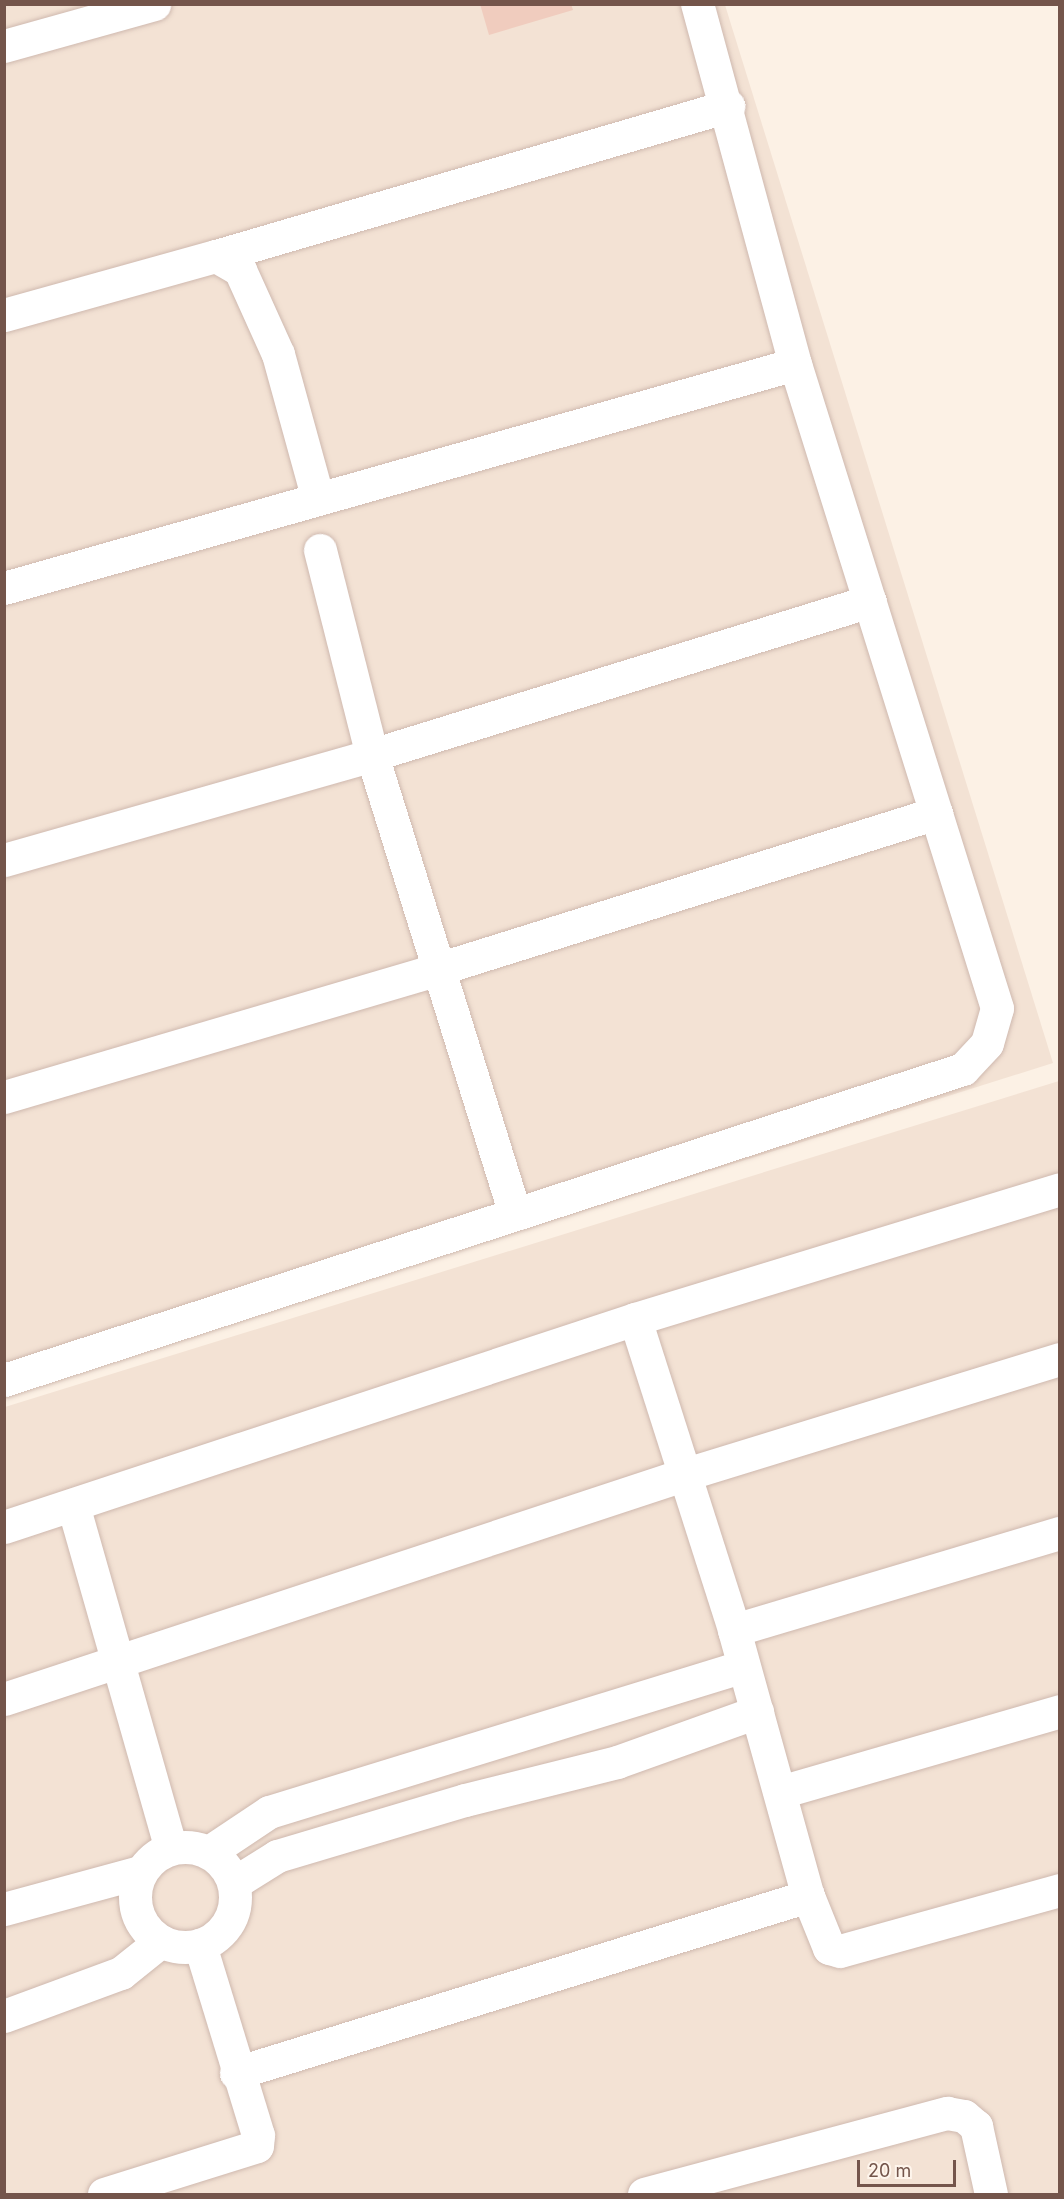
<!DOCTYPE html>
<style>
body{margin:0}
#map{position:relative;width:1064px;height:2199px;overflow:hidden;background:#fcf1e5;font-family:Inter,sans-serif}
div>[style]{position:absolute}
.residential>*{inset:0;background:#f3e2d4}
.building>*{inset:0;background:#f0ccbe}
.roads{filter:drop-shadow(0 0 2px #cfb9af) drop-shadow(0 0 2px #cfb9af)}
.minor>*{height:33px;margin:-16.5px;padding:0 16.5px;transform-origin:16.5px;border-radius:16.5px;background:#fff}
.minor>.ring{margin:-16.5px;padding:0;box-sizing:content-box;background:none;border:33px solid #fff;border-radius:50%}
span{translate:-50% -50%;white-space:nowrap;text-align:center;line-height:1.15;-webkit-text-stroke:4.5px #fef5ec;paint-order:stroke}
.frame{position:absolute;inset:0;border:6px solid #74554b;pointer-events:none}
.scale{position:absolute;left:857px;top:2160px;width:99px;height:27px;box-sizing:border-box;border:3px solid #74554b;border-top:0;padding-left:8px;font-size:18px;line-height:21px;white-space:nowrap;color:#74554b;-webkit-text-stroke:4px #fef5ec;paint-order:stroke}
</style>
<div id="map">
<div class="residential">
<i style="clip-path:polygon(5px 5px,725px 5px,1053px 1063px,5px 1393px)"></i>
<i style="clip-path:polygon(1059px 1081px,1059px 2194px,5px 2194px,5px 1407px)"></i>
</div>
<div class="building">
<i style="clip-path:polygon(480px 4px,571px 4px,573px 10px,489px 35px)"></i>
</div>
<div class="roads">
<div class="minor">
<i style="left:4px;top:46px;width:156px;rotate:-15.6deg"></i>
<i style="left:216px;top:256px;width:534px;rotate:-16.33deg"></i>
<i style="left:4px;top:315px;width:220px;rotate:-15.6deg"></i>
<i style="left:216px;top:256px;width:28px;rotate:30deg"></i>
<i style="left:240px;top:270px;width:92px;rotate:65.7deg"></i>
<i style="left:278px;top:354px;width:150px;rotate:74.6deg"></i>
<i style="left:320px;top:550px;width:211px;rotate:75.8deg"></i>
<i style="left:372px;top:755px;width:481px;rotate:72.7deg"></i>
<i style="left:4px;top:588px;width:822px;rotate:-15.81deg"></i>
<i style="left:4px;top:860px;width:383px;rotate:-15.9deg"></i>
<i style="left:372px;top:755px;width:521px;rotate:-17.18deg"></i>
<i style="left:4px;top:1097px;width:452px;rotate:-16.4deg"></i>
<i style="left:438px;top:969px;width:522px;rotate:-17.39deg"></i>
<i style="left:635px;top:1319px;width:326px;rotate:72.3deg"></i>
<i style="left:734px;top:1630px;width:276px;rotate:74.5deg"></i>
<i style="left:808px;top:1896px;width:56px;rotate:68deg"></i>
<i style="left:829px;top:1948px;width:11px;rotate:15deg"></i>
<i style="left:840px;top:1951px;width:228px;rotate:-15.5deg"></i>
<i style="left:4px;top:1380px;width:1008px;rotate:-17.97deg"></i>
<i style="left:963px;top:1069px;width:35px;rotate:-47deg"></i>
<i style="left:987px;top:1043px;width:36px;rotate:-74deg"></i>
<i style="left:997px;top:1008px;width:675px;rotate:-107.41deg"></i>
<i style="left:795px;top:364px;width:373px;rotate:-105.2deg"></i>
<i style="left:73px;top:1505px;width:357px;rotate:74.1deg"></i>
<i style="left:4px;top:1527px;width:664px;rotate:-18.24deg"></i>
<i style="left:635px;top:1319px;width:444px;rotate:-17deg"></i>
<i style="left:734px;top:1630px;width:340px;rotate:-16.6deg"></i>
<i style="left:4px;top:1699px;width:718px;rotate:-18.26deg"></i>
<i style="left:686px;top:1474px;width:391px;rotate:-17.1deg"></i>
<i style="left:780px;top:1792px;width:291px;rotate:-16.1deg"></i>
<i class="ring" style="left:135px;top:1847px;width:67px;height:67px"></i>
<i style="left:209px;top:1852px;width:72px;rotate:-33.7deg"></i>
<i style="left:269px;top:1812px;width:496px;rotate:-17.1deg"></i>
<i style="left:234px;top:1883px;width:51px;rotate:-32.1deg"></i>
<i style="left:277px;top:1856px;width:196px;rotate:-16.6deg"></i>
<i style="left:465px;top:1800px;width:157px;rotate:-14deg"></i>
<i style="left:617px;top:1762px;width:149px;rotate:-19.7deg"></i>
<i style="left:4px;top:1909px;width:141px;rotate:-15.2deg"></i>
<i style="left:4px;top:2016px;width:125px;rotate:-20.2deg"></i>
<i style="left:121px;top:1973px;width:51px;rotate:-38.7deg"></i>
<i style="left:236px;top:2073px;width:599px;rotate:-17.19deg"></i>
<i style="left:104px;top:2194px;width:160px;rotate:-17.4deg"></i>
<i style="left:257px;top:2146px;width:11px;rotate:-85deg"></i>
<i style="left:258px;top:2135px;width:199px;rotate:-107deg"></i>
<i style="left:644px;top:2194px;width:314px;rotate:-15deg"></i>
<i style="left:947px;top:2113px;width:17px;rotate:10deg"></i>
<i style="left:964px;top:2116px;width:16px;rotate:40deg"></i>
<i style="left:976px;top:2126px;width:70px;rotate:77.6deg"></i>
</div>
</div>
<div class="frame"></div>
<div class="scale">20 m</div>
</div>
